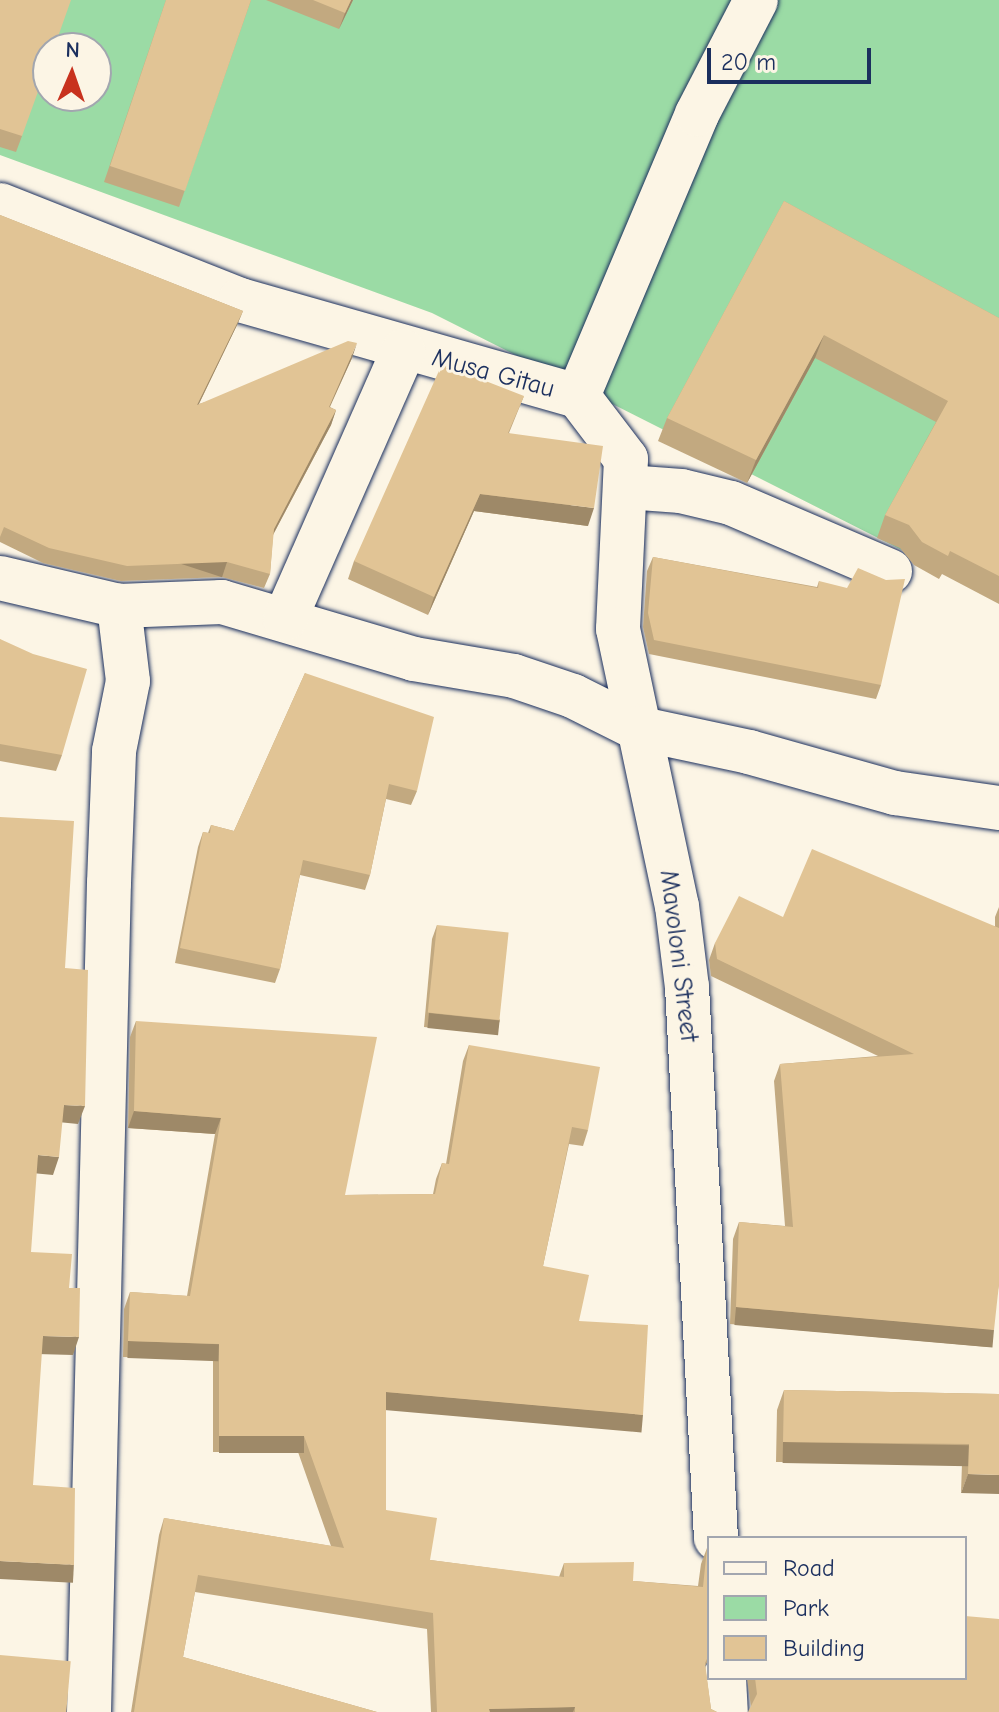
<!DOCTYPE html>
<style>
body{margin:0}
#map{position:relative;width:999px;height:1712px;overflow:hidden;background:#fcf5e5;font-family:"Comic Neue",sans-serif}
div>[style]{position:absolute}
.green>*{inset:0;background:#9bdba5}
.roads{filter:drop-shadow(0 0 2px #1b2f5e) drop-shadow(0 0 2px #1b2f5e)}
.street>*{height:44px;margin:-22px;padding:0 22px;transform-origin:22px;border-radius:22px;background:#fcf5e5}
.wall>*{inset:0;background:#c2a980}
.shaded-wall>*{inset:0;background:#9e8968;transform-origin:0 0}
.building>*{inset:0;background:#e1c495;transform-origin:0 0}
span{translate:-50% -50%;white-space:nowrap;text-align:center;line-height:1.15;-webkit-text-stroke:6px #fcf5e5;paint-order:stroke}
.street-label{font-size:26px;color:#1b2f5e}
.legend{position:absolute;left:707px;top:1536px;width:260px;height:144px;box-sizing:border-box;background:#fcf5e5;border:2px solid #a2a6af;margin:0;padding:10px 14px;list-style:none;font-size:24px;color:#1b2f5e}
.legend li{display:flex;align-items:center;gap:16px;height:40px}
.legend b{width:40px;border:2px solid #a2a6af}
.north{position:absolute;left:32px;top:32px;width:80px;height:80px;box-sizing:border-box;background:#fcf5e5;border:2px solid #a2a6af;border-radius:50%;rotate:2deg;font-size:22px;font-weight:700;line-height:32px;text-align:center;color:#1b2f5e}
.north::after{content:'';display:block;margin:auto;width:28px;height:36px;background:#c8321e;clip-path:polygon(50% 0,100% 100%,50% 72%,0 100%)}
.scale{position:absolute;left:707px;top:48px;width:164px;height:36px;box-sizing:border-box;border:4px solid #1b2f5e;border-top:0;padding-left:10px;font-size:24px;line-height:28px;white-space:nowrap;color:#1b2f5e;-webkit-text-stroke:6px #fcf5e5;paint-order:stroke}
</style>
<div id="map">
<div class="green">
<i style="clip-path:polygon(evenodd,0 0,999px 0,999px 599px,432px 313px,0 155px,0 0,48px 48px,96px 48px,96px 96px,48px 96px,48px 48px)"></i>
</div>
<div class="roads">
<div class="street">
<i style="left:0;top:205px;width:258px;rotate:21.6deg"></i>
<i style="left:240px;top:300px;width:351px;rotate:15.9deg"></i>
<i style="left:578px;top:396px;width:79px;rotate:52.7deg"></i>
<i style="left:626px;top:459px;width:170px;rotate:92.7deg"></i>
<i style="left:618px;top:629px;width:283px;rotate:78deg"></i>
<i style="left:677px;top:906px;width:82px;rotate:83deg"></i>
<i style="left:687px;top:987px;width:552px;rotate:86.99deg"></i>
<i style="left:578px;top:396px;width:306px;rotate:-67.1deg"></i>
<i style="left:697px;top:114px;width:128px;rotate:-62.6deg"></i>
<i style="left:627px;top:487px;width:54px;rotate:4.2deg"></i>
<i style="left:681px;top:491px;width:51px;rotate:13.5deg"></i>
<i style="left:731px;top:503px;width:173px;rotate:23.2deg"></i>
<i style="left:0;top:578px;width:122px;rotate:13.2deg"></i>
<i style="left:119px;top:606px;width:103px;rotate:-2.2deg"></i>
<i style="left:222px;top:602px;width:200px;rotate:16.5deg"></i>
<i style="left:414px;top:659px;width:101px;rotate:9.6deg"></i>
<i style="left:514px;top:676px;width:62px;rotate:18.7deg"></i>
<i style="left:573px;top:696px;width:72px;rotate:26.6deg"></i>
<i style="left:637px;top:728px;width:115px;rotate:12.1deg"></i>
<i style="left:749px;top:752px;width:152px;rotate:15.7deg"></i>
<i style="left:895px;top:793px;width:105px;rotate:8.2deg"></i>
<i style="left:285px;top:619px;width:293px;rotate:-66.2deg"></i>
<i style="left:724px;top:1678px;width:34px;rotate:87deg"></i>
<i style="left:89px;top:1712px;width:829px;rotate:-88.62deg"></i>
<i style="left:109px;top:883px;width:132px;rotate:-87.8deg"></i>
<i style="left:114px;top:751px;width:71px;rotate:-78.7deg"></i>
<i style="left:128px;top:681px;width:76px;rotate:-96.8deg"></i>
</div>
</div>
<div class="wall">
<i style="clip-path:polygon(0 0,22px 136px,16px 152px,0 147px)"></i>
<i style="clip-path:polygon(166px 0,251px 0,179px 207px,104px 182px)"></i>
<i style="clip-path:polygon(266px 0,353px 0,339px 29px)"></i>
<i style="clip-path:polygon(784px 201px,999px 318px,999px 604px,942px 574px,939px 579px,914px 565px,900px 548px,877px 538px,885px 515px,936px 422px,815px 358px,747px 483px,658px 441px,667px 418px)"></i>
<i style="clip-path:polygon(0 215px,243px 311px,237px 325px,199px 404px,352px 358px,330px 407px,336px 410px,331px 425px,273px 535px,270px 574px,264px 588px,222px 577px,121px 581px,43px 563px,0 542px)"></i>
<i style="clip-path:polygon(524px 396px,509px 433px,588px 526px,474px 511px,428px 615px,348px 579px,354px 561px)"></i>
<i style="clip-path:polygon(653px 557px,817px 587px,819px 581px,881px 685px,876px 699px,649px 654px,643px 627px,647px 571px)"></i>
<i style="clip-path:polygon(0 639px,62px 755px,56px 771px,0 761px)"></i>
<i style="clip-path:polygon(305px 673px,417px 791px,411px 805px,386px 799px,370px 875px,365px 890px,300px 875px,280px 969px,275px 983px,175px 963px,198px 847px,203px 832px,208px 833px,211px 825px,234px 831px)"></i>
<i style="clip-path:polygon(999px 907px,999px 1284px,988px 1347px,730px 1324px,733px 1239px,739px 1222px,785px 1226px,774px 1081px,780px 1064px,878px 1056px,711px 976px,709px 960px,715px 943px,783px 917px,995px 926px,995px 917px)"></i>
<i style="clip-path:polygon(437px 925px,500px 1020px,495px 1034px,424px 1027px,432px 939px)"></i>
<i style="clip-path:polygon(136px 1021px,345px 1195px,433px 1194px,436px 1179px,442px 1163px,446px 1164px,463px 1061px,469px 1045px,588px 1130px,583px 1146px,569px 1144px,543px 1266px,579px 1321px,637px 1431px,386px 1409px,386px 1510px,430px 1560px,559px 1577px,564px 1563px,633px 1581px,698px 1586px,701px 1564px,707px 1548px,709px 1548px,709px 1659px,705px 1666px,711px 1709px,717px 1712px,431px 1712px,427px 1629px,195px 1592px,183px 1657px,377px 1712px,131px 1712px,159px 1535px,164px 1518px,331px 1546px,298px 1452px,213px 1452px,213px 1360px,123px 1357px,124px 1309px,130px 1292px,187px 1296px,215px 1134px,128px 1128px,130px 1037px)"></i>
<i style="clip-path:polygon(784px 1390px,999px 1394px,961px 1493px,962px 1463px,776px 1462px,777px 1410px)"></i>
<i style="clip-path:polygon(747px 1678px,965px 1678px,751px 1707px)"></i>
</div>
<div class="shaded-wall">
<i style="clip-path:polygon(351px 0,353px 0,339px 29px,345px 13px)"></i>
<i style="clip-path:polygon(243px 311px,237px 325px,191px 420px,197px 405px)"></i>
<i style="clip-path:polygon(824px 335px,815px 358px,747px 483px,756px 460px)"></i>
<i style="clip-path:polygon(357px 343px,352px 358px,323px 421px,329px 407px)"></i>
<i style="clip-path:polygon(336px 410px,331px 425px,268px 544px,274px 529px)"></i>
<i style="clip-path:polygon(480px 494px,594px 508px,588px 526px,474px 511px,428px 615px,434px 597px)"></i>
<i style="left:227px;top:562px;width:16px;height:100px;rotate:108deg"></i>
<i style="left:429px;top:1013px;width:71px;height:15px;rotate:6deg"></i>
<i style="clip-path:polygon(64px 1105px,85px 1106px,78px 1124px,58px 1122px)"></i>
<i style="clip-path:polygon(134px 1111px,221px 1118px,215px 1134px,128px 1128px)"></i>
<i style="clip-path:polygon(38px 1155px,59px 1157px,53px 1175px,32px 1173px)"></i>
<i style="left:736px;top:1307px;width:259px;height:18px;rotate:5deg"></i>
<i style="clip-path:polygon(43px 1336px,79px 1337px,73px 1355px,37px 1354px)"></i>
<i style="left:128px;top:1341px;width:91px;height:17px;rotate:2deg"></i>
<i style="left:386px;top:1392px;width:258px;height:18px;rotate:5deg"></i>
<i style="left:219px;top:1436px;width:85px;height:17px"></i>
<i style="left:783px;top:1442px;width:186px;height:21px;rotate:1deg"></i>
<i style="clip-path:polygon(968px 1474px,999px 1475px,999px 1494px,961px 1493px)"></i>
<i style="left:0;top:1561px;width:74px;height:18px;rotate:3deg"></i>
<i style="clip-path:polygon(575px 1707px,573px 1712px,488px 1712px,489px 1709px)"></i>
</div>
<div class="building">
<i style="clip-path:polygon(0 0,71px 0,54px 48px,48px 48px,48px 64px,22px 136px,0 129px)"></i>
<i style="clip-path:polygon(166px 0,251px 0,185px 191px,110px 166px)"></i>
<i style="clip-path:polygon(313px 0,351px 0,345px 13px)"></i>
<i style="clip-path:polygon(784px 201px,999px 318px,999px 576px,950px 551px,948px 556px,922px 542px,909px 525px,885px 515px,948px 401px,824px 335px,756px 460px,667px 418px)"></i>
<i style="clip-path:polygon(0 215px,243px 311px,197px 405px,348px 341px,357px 343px,329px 407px,336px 410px,274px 529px,270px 574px,227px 562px,127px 566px,49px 548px,4px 527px,0 537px)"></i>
<i style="clip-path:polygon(442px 364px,524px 396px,508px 433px,603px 446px,594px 508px,480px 494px,434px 597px,354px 561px)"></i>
<i style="clip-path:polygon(653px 557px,818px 588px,819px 581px,847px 588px,858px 568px,886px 580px,905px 579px,881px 685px,654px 640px,648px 613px)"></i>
<i style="clip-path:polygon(0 639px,33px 654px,87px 669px,62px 755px,0 744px)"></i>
<i style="clip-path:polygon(305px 673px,434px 717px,417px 791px,389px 784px,370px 875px,303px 860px,280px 969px,180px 948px,203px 832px,210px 833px,211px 825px,234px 831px)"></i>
<i style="clip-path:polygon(0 817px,74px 821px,65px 968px,88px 970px,85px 1106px,64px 1105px,59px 1157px,38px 1155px,31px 1252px,72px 1254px,69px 1288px,80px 1288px,79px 1337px,43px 1336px,33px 1485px,75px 1488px,74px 1565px,0 1561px)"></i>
<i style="clip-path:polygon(812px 849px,999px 928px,999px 1284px,994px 1330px,736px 1307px,739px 1222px,793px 1227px,780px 1064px,914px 1054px,717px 959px,715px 943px,739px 896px,783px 917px)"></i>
<i style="left:437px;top:925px;width:72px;height:88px;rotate:6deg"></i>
<i style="clip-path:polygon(136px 1021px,377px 1037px,345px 1195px,435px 1194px,442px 1163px,449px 1164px,469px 1045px,600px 1067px,588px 1130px,572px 1127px,543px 1266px,589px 1275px,579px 1321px,648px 1325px,643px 1415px,386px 1392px,386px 1510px,437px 1518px,430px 1560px,564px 1577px,564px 1563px,634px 1562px,633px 1581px,703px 1587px,707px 1548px,709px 1548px,709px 1655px,705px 1663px,711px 1709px,717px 1712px,575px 1712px,575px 1707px,489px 1709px,490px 1712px,437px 1712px,433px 1613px,198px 1575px,183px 1657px,377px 1712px,134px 1712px,164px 1518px,344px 1548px,304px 1436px,219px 1436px,219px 1344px,128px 1341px,130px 1292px,190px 1296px,221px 1118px,134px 1111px)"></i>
<i style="clip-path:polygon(784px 1390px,999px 1394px,999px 1475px,968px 1474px,969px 1444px,783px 1442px)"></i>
<i style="clip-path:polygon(965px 1616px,999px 1619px,999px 1712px,748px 1712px,757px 1694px,755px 1678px,965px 1678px)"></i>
<i style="left:0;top:1655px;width:71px;height:57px;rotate:5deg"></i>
</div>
<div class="street-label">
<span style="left:493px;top:374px;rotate:15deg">Musa Gitau</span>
<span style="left:678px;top:956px;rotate:83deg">Mavoloni Street</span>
</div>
<ul class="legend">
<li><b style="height:10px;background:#fcf5e5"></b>Road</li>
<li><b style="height:22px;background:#9bdba5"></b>Park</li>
<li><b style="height:22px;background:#e1c495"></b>Building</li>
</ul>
<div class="north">N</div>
<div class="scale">20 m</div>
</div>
